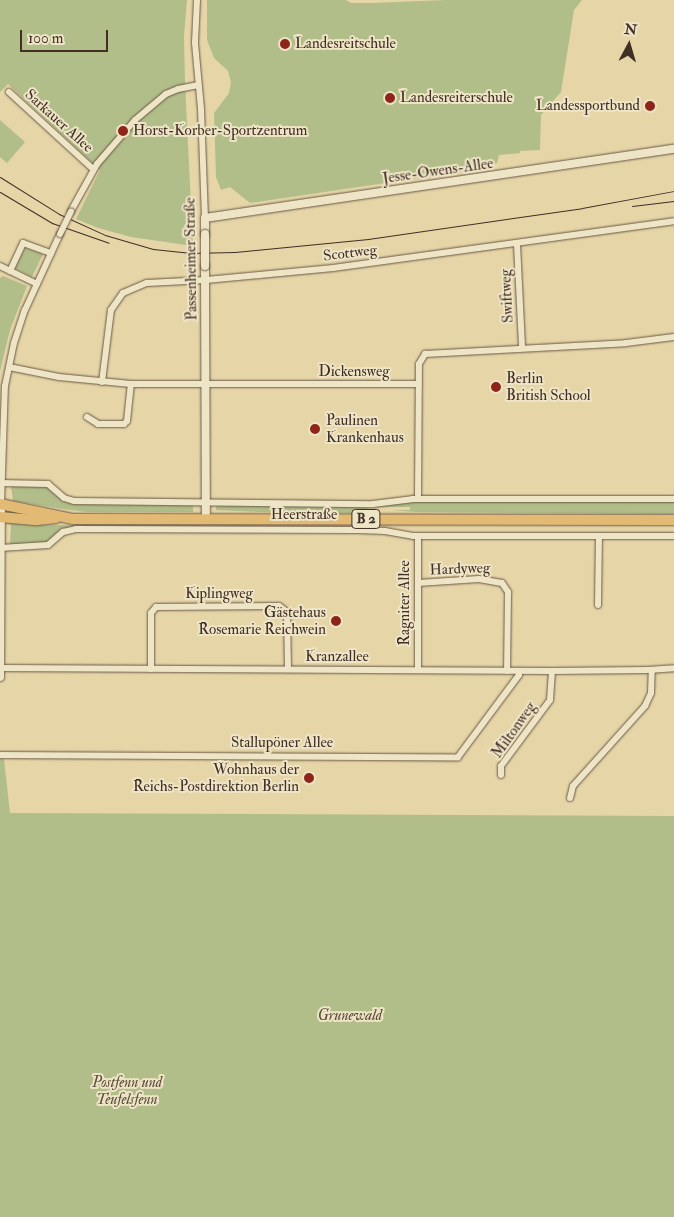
<!DOCTYPE html>
<meta charset="utf-8">
<style>
body{margin:0}
#map{position:relative;width:674px;height:1217px;overflow:hidden;background:#e5d5a7;font-family:"IM FELL Double Pica",serif}
div>[style]{position:absolute}
.green>*{inset:0;background:#b2be89}
.roads{filter:drop-shadow(0 0 1px #6a5846) drop-shadow(0 0 1px #6a5846)}
.minor>*{height:6px;margin:-3px;padding:0 3px;transform-origin:3px;border-radius:3px;background:#eee4c6}
.tertiary>*{height:8px;margin:-4px;padding:0 4px;transform-origin:4px;border-radius:4px;background:#eee4c6}
.primary>*{height:10px;margin:-5px;padding:0 5px;transform-origin:5px;border-radius:5px;background:#e2ba74}
.tram>*{height:1px;margin:-0.5px;padding:0 0.5px;transform-origin:0.5px;border-radius:0.5px;background:#412e25}
.bridges{filter:drop-shadow(0 0 1px #6a5846) drop-shadow(0 0 1px #6a5846)}
.minor-bridge>*{height:6px;margin:-3px;padding:0 3px;transform-origin:3px;border-radius:3px;background:#eee4c6}
.tertiary-bridge>*{height:8px;margin:-4px;padding:0 4px;transform-origin:4px;border-radius:4px;background:#eee4c6}
.dots>*{width:14px;height:14px;translate:-50% -50%;box-sizing:border-box;border:2px solid #eee4c6;border-radius:50%}
span{translate:-50% -50%;white-space:nowrap;text-align:center;line-height:1.15;-webkit-text-stroke:4px #eee4c6;paint-order:stroke}
.shield-label span{padding:1px 4px;background:#eee4c6;border:1px solid;border-radius:4px;-webkit-text-stroke-width:0}
.shield-label{font-size:14px;color:#412e25;font-weight:700}
.poi-label{font-size:15px;color:#412e25}
.left{translate:0 -50%;text-align:left}
.right{translate:-100% -50%;text-align:right}
.street-label{font-size:15px;color:#412e25}
.park-label{font-size:15px;color:#584b39;font-style:italic}
.north{position:absolute;left:604px;top:20px;width:50px;height:50px;-webkit-text-stroke:4px #eee4c6;paint-order:stroke;rotate:6deg;font-size:14px;font-weight:700;line-height:20px;text-align:center;color:#412e25}
.north::after{content:'';display:block;margin:auto;width:18px;height:22px;background:#412e25;clip-path:polygon(50% 0,100% 100%,50% 72%,0 100%)}
.scale{position:absolute;left:20px;top:30px;width:88px;height:22px;box-sizing:border-box;border:2px solid #412e25;border-top:0;padding-left:6px;font-size:15px;line-height:18px;white-space:nowrap;color:#412e25;-webkit-text-stroke:4px #eee4c6;paint-order:stroke}
</style>
<div id="map">
<div class="green">
<i style="clip-path:polygon(0 0,187px 0,184px 36px,185px 83px,193px 246px,131px 237px,98px 228px,76px 219px,100px 170px,8px 84px,0 92px)"></i>
<i style="clip-path:polygon(207px 0,346px 0,351px 3px,373px 3px,445px 0,582px 0,574px 10px,561px 92px,541px 115px,540px 150px,520px 151px,520px 153px,499px 155px,497px 163px,486px 168px,250px 203px,230px 187px,221px 190px,216px 177px,214px 113px,229px 93px,231px 82px,228px 71px,214px 58px,207px 40px)"></i>
<i style="clip-path:polygon(0 120px,25px 142px,7px 163px,0 157px)"></i>
<i style="clip-path:polygon(25px 248px,43px 254px,32px 277px,15px 268px)"></i>
<i style="clip-path:polygon(3px 276px,27px 286px,10px 330px,0 371px,0 278px)"></i>
<i style="clip-path:polygon(11px 486px,47px 487px,75px 504px,193px 505px,193px 512px,86px 512px,64px 509px,13px 501px)"></i>
<i style="clip-path:polygon(398px 501px,674px 502px,674px 514px,416px 512px,392px 510px,410px 510px,410px 507px,368px 507px,367px 510px,356px 513px,259px 512px,216px 510px,216px 505px)"></i>
<i style="clip-path:polygon(10px 523px,35px 525px,256px 526px,256px 528px,71px 527px,48px 543px,10px 544px,11px 525px,8px 524px)"></i>
<i style="clip-path:polygon(0 759px,4px 759px,10px 813px,674px 816px,674px 1217px,0 1217px)"></i>
</div>
<div class="roads">
<div class="minor">
<i style="left:197px;top:0;width:43px;rotate:92.7deg"></i>
<i style="left:195px;top:43px;width:66px;rotate:84.8deg"></i>
<i style="left:201px;top:109px;width:109px;rotate:87.9deg"></i>
<i style="left:9px;top:92px;width:114px;rotate:42.5deg"></i>
<i style="left:71px;top:211px;width:54px;rotate:-61deg"></i>
<i style="left:97px;top:164px;width:58px;rotate:-49.2deg"></i>
<i style="left:135px;top:120px;width:40px;rotate:-40deg"></i>
<i style="left:166px;top:94px;width:13px;rotate:-23deg"></i>
<i style="left:178px;top:89px;width:21px;rotate:-11deg"></i>
<i style="left:517px;top:244px;width:104px;rotate:87.2deg"></i>
<i style="left:0;top:266px;width:41px;rotate:25.9deg"></i>
<i style="left:10px;top:271px;width:31px;rotate:-65deg"></i>
<i style="left:23px;top:243px;width:30px;rotate:20deg"></i>
<i style="left:9px;top:367px;width:51px;rotate:11.3deg"></i>
<i style="left:59px;top:377px;width:72px;rotate:5.6deg"></i>
<i style="left:131px;top:384px;width:288px"></i>
<i style="left:102px;top:382px;width:73px;rotate:-82.9deg"></i>
<i style="left:111px;top:310px;width:21px;rotate:-55deg"></i>
<i style="left:123px;top:293px;width:26px;rotate:-23deg"></i>
<i style="left:147px;top:283px;width:59px;rotate:-2.9deg"></i>
<i style="left:206px;top:280px;width:128px;rotate:-5.4deg"></i>
<i style="left:333px;top:268px;width:344px;rotate:-7.8deg"></i>
<i style="left:87px;top:417px;width:13px;rotate:32deg"></i>
<i style="left:98px;top:424px;width:26px"></i>
<i style="left:124px;top:424px;width:4px;rotate:-45deg"></i>
<i style="left:127px;top:421px;width:37px;rotate:-84deg"></i>
<i style="left:0;top:483px;width:48px;rotate:1.2deg"></i>
<i style="left:48px;top:484px;width:21px;rotate:41deg"></i>
<i style="left:64px;top:498px;width:10px;rotate:17deg"></i>
<i style="left:74px;top:501px;width:299px;rotate:0.6deg"></i>
<i style="left:373px;top:504px;width:39px;rotate:-7deg"></i>
<i style="left:412px;top:499px;width:262px"></i>
<i style="left:418px;top:499px;width:135px;rotate:-89.6deg"></i>
<i style="left:419px;top:364px;width:12px;rotate:-59deg"></i>
<i style="left:425px;top:354px;width:201px;rotate:-3.1deg"></i>
<i style="left:626px;top:343px;width:48px;rotate:-7.1deg"></i>
<i style="left:1px;top:504px;width:118px;rotate:-88.1deg"></i>
<i style="left:5px;top:386px;width:44px;rotate:-78.2deg"></i>
<i style="left:14px;top:343px;width:35px;rotate:-72deg"></i>
<i style="left:25px;top:310px;width:84px;rotate:-65.3deg"></i>
<i style="left:418px;top:536px;width:133px;rotate:90deg"></i>
<i style="left:0;top:548px;width:48px;rotate:-3.6deg"></i>
<i style="left:48px;top:545px;width:20px;rotate:-41deg"></i>
<i style="left:63px;top:532px;width:13px;rotate:-13deg"></i>
<i style="left:76px;top:529px;width:283px;rotate:0.2deg"></i>
<i style="left:359px;top:530px;width:26px;rotate:2deg"></i>
<i style="left:385px;top:531px;width:28px;rotate:10deg"></i>
<i style="left:413px;top:536px;width:261px"></i>
<i style="left:418px;top:583px;width:61px;rotate:-3.8deg"></i>
<i style="left:479px;top:579px;width:23px;rotate:10deg"></i>
<i style="left:502px;top:583px;width:11px;rotate:56deg"></i>
<i style="left:508px;top:592px;width:79px;rotate:90.7deg"></i>
<i style="left:598px;top:605px;width:69px;rotate:-89.2deg"></i>
<i style="left:0;top:668px;width:552px;rotate:0.31deg"></i>
<i style="left:552px;top:671px;width:96px;rotate:-0.6deg"></i>
<i style="left:648px;top:670px;width:26px;rotate:-4deg"></i>
<i style="left:151px;top:669px;width:56px;rotate:-90deg"></i>
<i style="left:151px;top:613px;width:8px;rotate:-50deg"></i>
<i style="left:156px;top:607px;width:123px;rotate:-0.5deg"></i>
<i style="left:279px;top:606px;width:10px;rotate:37deg"></i>
<i style="left:287px;top:612px;width:57px;rotate:89deg"></i>
<i style="left:0;top:755px;width:458px;rotate:0.3deg"></i>
<i style="left:458px;top:757px;width:102px;rotate:-53.4deg"></i>
<i style="left:519px;top:675px;width:4px;rotate:-90deg"></i>
<i style="left:501px;top:775px;width:9px;rotate:-90deg"></i>
<i style="left:501px;top:766px;width:82px;rotate:-53.4deg"></i>
<i style="left:550px;top:700px;width:29px;rotate:-86deg"></i>
<i style="left:570px;top:798px;width:12px;rotate:-76deg"></i>
<i style="left:573px;top:786px;width:108px;rotate:-48deg"></i>
<i style="left:645px;top:706px;width:14px;rotate:-65deg"></i>
<i style="left:651px;top:693px;width:23px;rotate:-88deg"></i>
</div>
<div class="tertiary">
<i style="left:205px;top:234px;width:16px;rotate:-90deg"></i>
<i style="left:205px;top:218px;width:474px;rotate:-8.4deg"></i>
<i style="left:205px;top:266px;width:253px;rotate:89.8deg"></i>
<i style="left:0;top:677px;width:173px;rotate:-89.7deg"></i>
</div>
<div class="primary">
<i style="left:0;top:504px;width:75px;rotate:11.6deg"></i>
<i style="left:73px;top:519px;width:601px;rotate:0.1deg"></i>
<i style="left:0;top:517px;width:37px;rotate:5deg"></i>
<i style="left:37px;top:520px;width:19px;rotate:-6deg"></i>
</div>
</div>
<div class="tram">
<i style="left:0;top:177px;width:70px;rotate:32.1deg"></i>
<i style="left:59px;top:214px;width:51px;rotate:24.5deg"></i>
<i style="left:105px;top:235px;width:50px;rotate:16.3deg"></i>
<i style="left:153px;top:249px;width:36px;rotate:6deg"></i>
<i style="left:189px;top:253px;width:46px;rotate:-1.2deg"></i>
<i style="left:235px;top:252px;width:134px;rotate:-5.6deg"></i>
<i style="left:368px;top:239px;width:216px;rotate:-8.2deg"></i>
<i style="left:582px;top:208px;width:94px;rotate:-10.5deg"></i>
<i style="left:0;top:192px;width:61px;rotate:30.8deg"></i>
<i style="left:52px;top:223px;width:60px;rotate:19.3deg"></i>
<i style="left:632px;top:206px;width:42px;rotate:-6.8deg"></i>
</div>
<div class="bridges">
<div class="minor-bridge">
<i style="left:60px;top:234px;width:25px;rotate:-64deg"></i>
</div>
<div class="tertiary-bridge">
<i style="left:205px;top:266px;width:32px;rotate:-90deg"></i>
</div>
</div>
<div class="dots">
<i style="left:285px;top:44px;background:#8f2418"></i>
<i style="left:390px;top:98px;background:#8f2418"></i>
<i style="left:650px;top:106px;background:#8f2418"></i>
<i style="left:123px;top:131px;background:#8f2418"></i>
<i style="left:496px;top:387px;background:#8f2418"></i>
<i style="left:315px;top:429px;background:#8f2418"></i>
<i style="left:336px;top:621px;background:#8f2418"></i>
<i style="left:309px;top:778px;background:#8f2418"></i>
</div>
<div class="shield-label">
<span style="left:366px;top:519px">B 2</span>
</div>
<div class="poi-label">
<span class="left" style="left:295px;top:44px">Landesreitschule</span>
<span class="left" style="left:400px;top:98px">Landesreiterschule</span>
<span class="right" style="left:640px;top:106px">Landessportbund</span>
<span class="left" style="left:133px;top:131px">Horst-Korber-Sportzentrum</span>
<span class="left" style="left:506px;top:387px">Berlin<br>British School</span>
<span class="left" style="left:326px;top:429px">Paulinen<br>Krankenhaus</span>
<span class="right" style="left:326px;top:621px">Gästehaus<br>Rosemarie Reichwein</span>
<span class="right" style="left:299px;top:778px">Wohnhaus der<br>Reichs-Postdirektion Berlin</span>
</div>
<div class="street-label">
<span style="left:59px;top:121px;rotate:42deg">Sarkauer Allee</span>
<span style="left:438px;top:171px;rotate:-8deg">Jesse-Owens-Allee</span>
<span style="left:350px;top:253px;rotate:-7deg">Scottweg</span>
<span style="left:191px;top:259px;rotate:-91deg">Passenheimer Straße</span>
<span style="left:507px;top:296px;rotate:-93deg">Swiftweg</span>
<span style="left:354px;top:372px">Dickensweg</span>
<span style="left:304px;top:515px">Heerstraße</span>
<span style="left:460px;top:569px;rotate:-2deg">Hardyweg</span>
<span style="left:219px;top:594px">Kiplingweg</span>
<span style="left:405px;top:603px;rotate:-90deg">Ragniter Allee</span>
<span style="left:337px;top:657px">Kranzallee</span>
<span style="left:514px;top:730px;rotate:-55deg">Miltonweg</span>
<span style="left:282px;top:743px">Stallupöner Allee</span>
</div>
<div class="park-label">
<span style="left:350px;top:1016px">Grunewald</span>
<span style="left:127px;top:1091px">Postfenn und<br>Teufelsfenn</span>
</div>
<div class="north">N</div>
<div class="scale">100 m</div>
</div>
